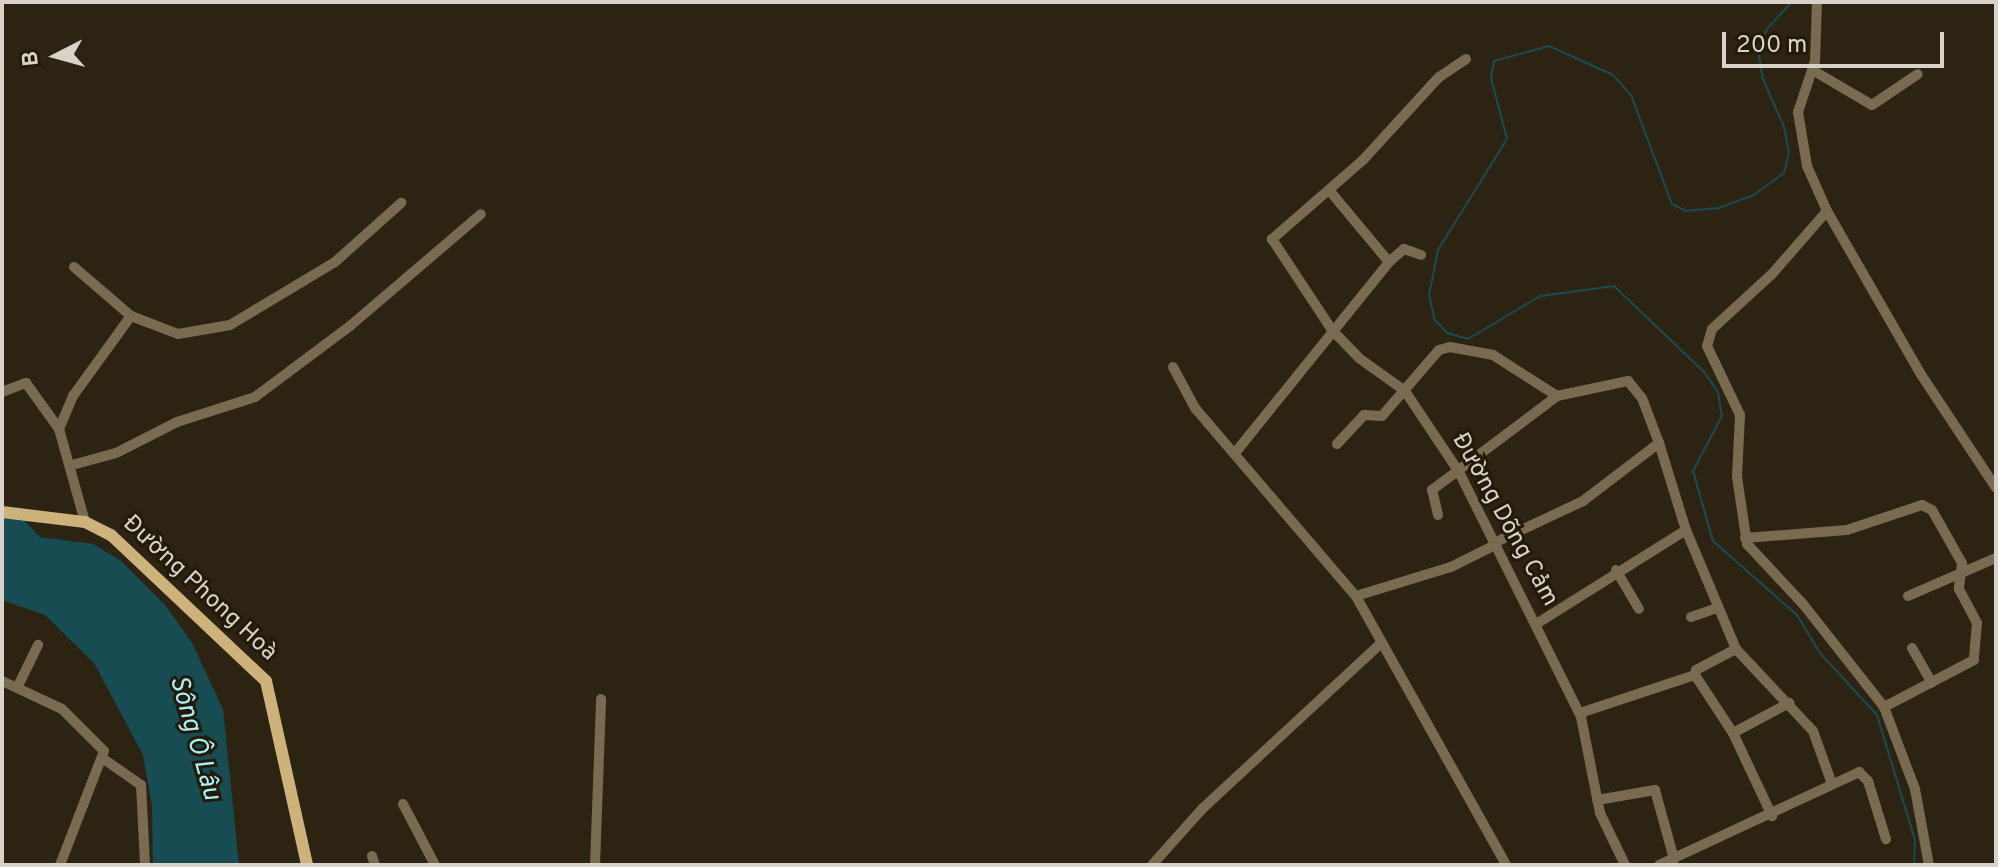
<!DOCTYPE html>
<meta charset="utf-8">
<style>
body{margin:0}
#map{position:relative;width:1998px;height:867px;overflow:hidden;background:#2d2313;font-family:Overpass,sans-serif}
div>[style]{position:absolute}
.water>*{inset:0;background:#174c52}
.stream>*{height:2px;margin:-1px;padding:0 1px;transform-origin:1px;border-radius:1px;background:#174c52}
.minor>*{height:10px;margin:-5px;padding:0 5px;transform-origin:5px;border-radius:5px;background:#786b51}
.major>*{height:12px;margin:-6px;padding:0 6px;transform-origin:6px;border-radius:6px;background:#cdb27b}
span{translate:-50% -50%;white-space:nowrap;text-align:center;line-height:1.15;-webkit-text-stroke:6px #231a0a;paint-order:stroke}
.street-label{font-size:24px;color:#d8d2c8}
.water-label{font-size:26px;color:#a9f2fb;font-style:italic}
.frame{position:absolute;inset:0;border:4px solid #d8d2c8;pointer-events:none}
.north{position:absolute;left:16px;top:16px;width:80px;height:80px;-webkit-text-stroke:6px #231a0a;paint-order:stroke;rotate:264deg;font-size:22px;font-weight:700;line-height:32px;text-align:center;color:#d8d2c8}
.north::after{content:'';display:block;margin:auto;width:28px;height:36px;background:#d8d2c8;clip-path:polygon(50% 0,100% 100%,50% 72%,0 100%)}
.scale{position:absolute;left:1722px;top:32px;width:222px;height:36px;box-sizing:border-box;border:4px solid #d8d2c8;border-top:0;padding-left:10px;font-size:24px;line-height:28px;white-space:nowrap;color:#d8d2c8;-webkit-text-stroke:6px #231a0a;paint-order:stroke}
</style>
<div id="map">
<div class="water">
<i style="clip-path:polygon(2px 516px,23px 519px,40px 537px,93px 544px,120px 560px,166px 606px,192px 643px,223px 709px,239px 865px,153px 865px,152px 806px,143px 755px,94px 663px,45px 615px,2px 600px)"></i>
</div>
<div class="stream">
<i style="left:1792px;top:2px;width:37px;rotate:133deg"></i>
<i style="left:1767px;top:29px;width:22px;rotate:114deg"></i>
<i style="left:1758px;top:49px;width:30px;rotate:81deg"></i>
<i style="left:1763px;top:79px;width:52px;rotate:66.4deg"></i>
<i style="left:1784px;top:127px;width:26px;rotate:79deg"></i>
<i style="left:1789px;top:153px;width:21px;rotate:104deg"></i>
<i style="left:1784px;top:173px;width:37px;rotate:144deg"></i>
<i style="left:1754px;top:195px;width:37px;rotate:160deg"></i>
<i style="left:1719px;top:208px;width:33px;rotate:175deg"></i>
<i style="left:1686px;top:211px;width:16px;rotate:-153deg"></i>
<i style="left:1672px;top:204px;width:116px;rotate:-110.6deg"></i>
<i style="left:1631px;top:95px;width:27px;rotate:-132deg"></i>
<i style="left:1613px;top:75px;width:70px;rotate:-155.6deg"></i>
<i style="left:1549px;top:46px;width:57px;rotate:164.7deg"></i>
<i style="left:1494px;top:61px;width:17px;rotate:100deg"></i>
<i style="left:1491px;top:78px;width:63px;rotate:75.3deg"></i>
<i style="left:1507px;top:139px;width:131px;rotate:121.9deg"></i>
<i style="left:1438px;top:250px;width:46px;rotate:101.3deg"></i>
<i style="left:1429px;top:295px;width:26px;rotate:77deg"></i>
<i style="left:1435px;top:320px;width:18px;rotate:47deg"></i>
<i style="left:1447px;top:333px;width:22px;rotate:16deg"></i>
<i style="left:1468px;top:339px;width:84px;rotate:-30.8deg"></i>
<i style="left:1540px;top:296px;width:75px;rotate:-7.7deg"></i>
<i style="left:1614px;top:286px;width:126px;rotate:43.7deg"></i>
<i style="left:1705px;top:373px;width:23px;rotate:56deg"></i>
<i style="left:1718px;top:392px;width:24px;rotate:81deg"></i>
<i style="left:1722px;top:416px;width:62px;rotate:117.8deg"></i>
<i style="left:1693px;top:471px;width:73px;rotate:74.1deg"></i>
<i style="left:1713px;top:541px;width:112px;rotate:41.4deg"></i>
<i style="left:1797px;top:615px;width:44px;rotate:58.8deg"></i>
<i style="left:1820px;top:653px;width:84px;rotate:47.4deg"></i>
<i style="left:1877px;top:715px;width:131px;rotate:73.1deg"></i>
<i style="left:1915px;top:840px;width:25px;rotate:92deg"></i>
</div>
<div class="minor">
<i style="left:1817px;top:2px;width:59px;rotate:91.9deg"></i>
<i style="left:1815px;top:61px;width:54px;rotate:108.4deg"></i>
<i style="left:1798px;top:112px;width:55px;rotate:80.5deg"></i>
<i style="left:1807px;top:166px;width:49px;rotate:66deg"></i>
<i style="left:1827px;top:211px;width:190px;rotate:60.1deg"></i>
<i style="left:1922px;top:376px;width:134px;rotate:56.5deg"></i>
<i style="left:1466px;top:59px;width:32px;rotate:146deg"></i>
<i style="left:1439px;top:77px;width:113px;rotate:132.5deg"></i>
<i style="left:1363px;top:160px;width:121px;rotate:139deg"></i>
<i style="left:1272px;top:239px;width:109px;rotate:56.6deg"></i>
<i style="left:1332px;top:330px;width:39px;rotate:46deg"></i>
<i style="left:1359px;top:358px;width:57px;rotate:35.7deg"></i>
<i style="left:1405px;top:391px;width:97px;rotate:56.3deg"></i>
<i style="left:1459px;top:472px;width:274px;rotate:63.5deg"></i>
<i style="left:1581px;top:717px;width:98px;rotate:78.8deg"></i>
<i style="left:1600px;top:813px;width:58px;rotate:64.3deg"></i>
<i style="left:1814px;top:71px;width:67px;rotate:30.4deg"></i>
<i style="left:1872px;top:105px;width:55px;rotate:-34deg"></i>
<i style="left:1329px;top:190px;width:94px;rotate:50.2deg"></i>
<i style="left:1827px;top:211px;width:84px;rotate:131.1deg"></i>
<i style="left:1772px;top:274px;width:81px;rotate:137.5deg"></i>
<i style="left:1712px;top:329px;width:18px;rotate:106deg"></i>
<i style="left:1707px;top:346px;width:76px;rotate:64.4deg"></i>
<i style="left:1740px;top:415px;width:62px;rotate:92.8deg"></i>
<i style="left:1737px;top:477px;width:68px;rotate:81.5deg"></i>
<i style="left:1747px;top:544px;width:82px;rotate:47deg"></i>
<i style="left:1803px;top:604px;width:131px;rotate:51.8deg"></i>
<i style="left:1884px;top:707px;width:88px;rotate:69.3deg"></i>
<i style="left:1915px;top:789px;width:77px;rotate:79.6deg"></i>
<i style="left:74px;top:267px;width:75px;rotate:40.7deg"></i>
<i style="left:1173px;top:367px;width:47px;rotate:61.8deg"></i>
<i style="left:1195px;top:408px;width:250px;rotate:49.5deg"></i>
<i style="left:1357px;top:598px;width:306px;rotate:60.8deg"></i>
<i style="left:2px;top:392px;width:26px;rotate:-21deg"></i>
<i style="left:26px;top:383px;width:57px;rotate:54.3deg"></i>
<i style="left:1337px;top:444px;width:40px;rotate:-47deg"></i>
<i style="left:1364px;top:415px;width:18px;rotate:3deg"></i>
<i style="left:1382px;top:416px;width:87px;rotate:-49.2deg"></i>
<i style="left:1439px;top:350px;width:11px;rotate:-15deg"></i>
<i style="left:1450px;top:347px;width:44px;rotate:10.5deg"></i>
<i style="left:1493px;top:355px;width:76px;rotate:32.6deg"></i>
<i style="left:1557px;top:396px;width:73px;rotate:-11.9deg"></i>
<i style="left:1628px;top:381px;width:22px;rotate:51deg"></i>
<i style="left:1642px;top:398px;width:48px;rotate:69.3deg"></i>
<i style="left:1235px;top:453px;width:245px;rotate:-51.1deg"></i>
<i style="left:1389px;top:262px;width:20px;rotate:-41deg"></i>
<i style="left:1404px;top:249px;width:18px;rotate:19deg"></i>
<i style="left:72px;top:465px;width:46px;rotate:-15.3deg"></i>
<i style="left:116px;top:453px;width:68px;rotate:-26.9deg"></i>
<i style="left:177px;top:422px;width:82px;rotate:-17.8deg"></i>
<i style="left:255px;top:397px;width:119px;rotate:-36.8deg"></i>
<i style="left:350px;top:326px;width:172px;rotate:-40.5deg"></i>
<i style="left:1438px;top:515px;width:26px;rotate:-103deg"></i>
<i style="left:1432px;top:490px;width:156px;rotate:-36.9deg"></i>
<i style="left:85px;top:522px;width:97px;rotate:-105.6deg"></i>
<i style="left:59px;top:429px;width:36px;rotate:-67deg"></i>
<i style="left:73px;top:396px;width:99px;rotate:-54.1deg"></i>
<i style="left:131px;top:316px;width:50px;rotate:21deg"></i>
<i style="left:178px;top:334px;width:53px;rotate:-9.8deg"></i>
<i style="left:230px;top:325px;width:122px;rotate:-31deg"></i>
<i style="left:335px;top:262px;width:89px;rotate:-41.8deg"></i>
<i style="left:1686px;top:530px;width:129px;rotate:67.2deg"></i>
<i style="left:1736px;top:649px;width:112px;rotate:46.8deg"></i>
<i style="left:1813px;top:731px;width:56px;rotate:70.3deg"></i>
<i style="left:1745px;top:538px;width:102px;rotate:-4.5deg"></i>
<i style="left:1847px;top:530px;width:79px;rotate:-18.4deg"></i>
<i style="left:1922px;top:505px;width:11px;rotate:27deg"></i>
<i style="left:1932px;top:510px;width:61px;rotate:60.5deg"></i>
<i style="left:1962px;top:563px;width:26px;rotate:97deg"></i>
<i style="left:1959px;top:589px;width:38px;rotate:62deg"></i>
<i style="left:1977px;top:623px;width:37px;rotate:95deg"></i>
<i style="left:1974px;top:660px;width:102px;rotate:152.4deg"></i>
<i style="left:1496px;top:542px;width:96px;rotate:-25.2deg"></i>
<i style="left:1583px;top:501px;width:96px;rotate:-37.3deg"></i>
<i style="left:1659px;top:443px;width:91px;rotate:72.8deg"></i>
<i style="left:1686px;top:530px;width:175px;rotate:147.9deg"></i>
<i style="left:1616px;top:570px;width:45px;rotate:59.5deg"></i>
<i style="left:1356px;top:596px;width:99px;rotate:-17deg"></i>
<i style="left:1451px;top:567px;width:51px;rotate:-26.6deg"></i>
<i style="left:1908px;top:596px;width:96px;rotate:-23.4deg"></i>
<i style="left:1691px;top:617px;width:28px;rotate:-19deg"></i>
<i style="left:1912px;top:648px;width:40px;rotate:60.3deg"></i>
<i style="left:1736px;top:649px;width:45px;rotate:152.3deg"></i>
<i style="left:1696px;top:670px;width:5px;rotate:101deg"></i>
<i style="left:1695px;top:675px;width:69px;rotate:56.8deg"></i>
<i style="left:1733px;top:733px;width:92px;rotate:64.8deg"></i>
<i style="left:2px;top:681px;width:66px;rotate:25deg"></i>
<i style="left:62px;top:709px;width:59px;rotate:45deg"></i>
<i style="left:104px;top:751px;width:122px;rotate:111.1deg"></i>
<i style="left:18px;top:686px;width:46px;rotate:-64deg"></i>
<i style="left:1580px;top:713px;width:121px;rotate:-18.3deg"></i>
<i style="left:1733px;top:733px;width:64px;rotate:-28.2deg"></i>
<i style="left:105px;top:760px;width:44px;rotate:34.8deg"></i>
<i style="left:141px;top:785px;width:80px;rotate:87.1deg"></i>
<i style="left:1597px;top:800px;width:59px;rotate:-9.8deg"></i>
<i style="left:1655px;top:790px;width:72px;rotate:74.6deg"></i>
<i style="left:403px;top:804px;width:69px;rotate:62.3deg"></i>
<i style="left:372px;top:856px;width:9px;rotate:72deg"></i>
<i style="left:595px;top:865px;width:166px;rotate:-87.9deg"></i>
<i style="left:1152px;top:865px;width:75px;rotate:-48.2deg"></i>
<i style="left:1202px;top:809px;width:241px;rotate:-42.8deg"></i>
<i style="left:1659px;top:865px;width:221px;rotate:-24.9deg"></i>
<i style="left:1859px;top:772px;width:13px;rotate:45deg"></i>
<i style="left:1868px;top:781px;width:61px;rotate:72.8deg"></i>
</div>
<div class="major">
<i style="left:2px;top:512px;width:84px;rotate:6.9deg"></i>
<i style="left:85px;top:522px;width:29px;rotate:27deg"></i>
<i style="left:111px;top:535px;width:213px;rotate:43.3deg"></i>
<i style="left:266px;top:681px;width:189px;rotate:77.4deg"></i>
</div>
<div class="street-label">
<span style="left:1504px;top:520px;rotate:61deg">Đường Dõng Cảm</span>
<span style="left:199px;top:589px;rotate:43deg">Đường Phong Hoà</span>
</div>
<div class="water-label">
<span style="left:194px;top:738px;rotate:74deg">Sông Ô Lâu</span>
</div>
<div class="frame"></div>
<div class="north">B</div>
<div class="scale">200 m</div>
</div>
